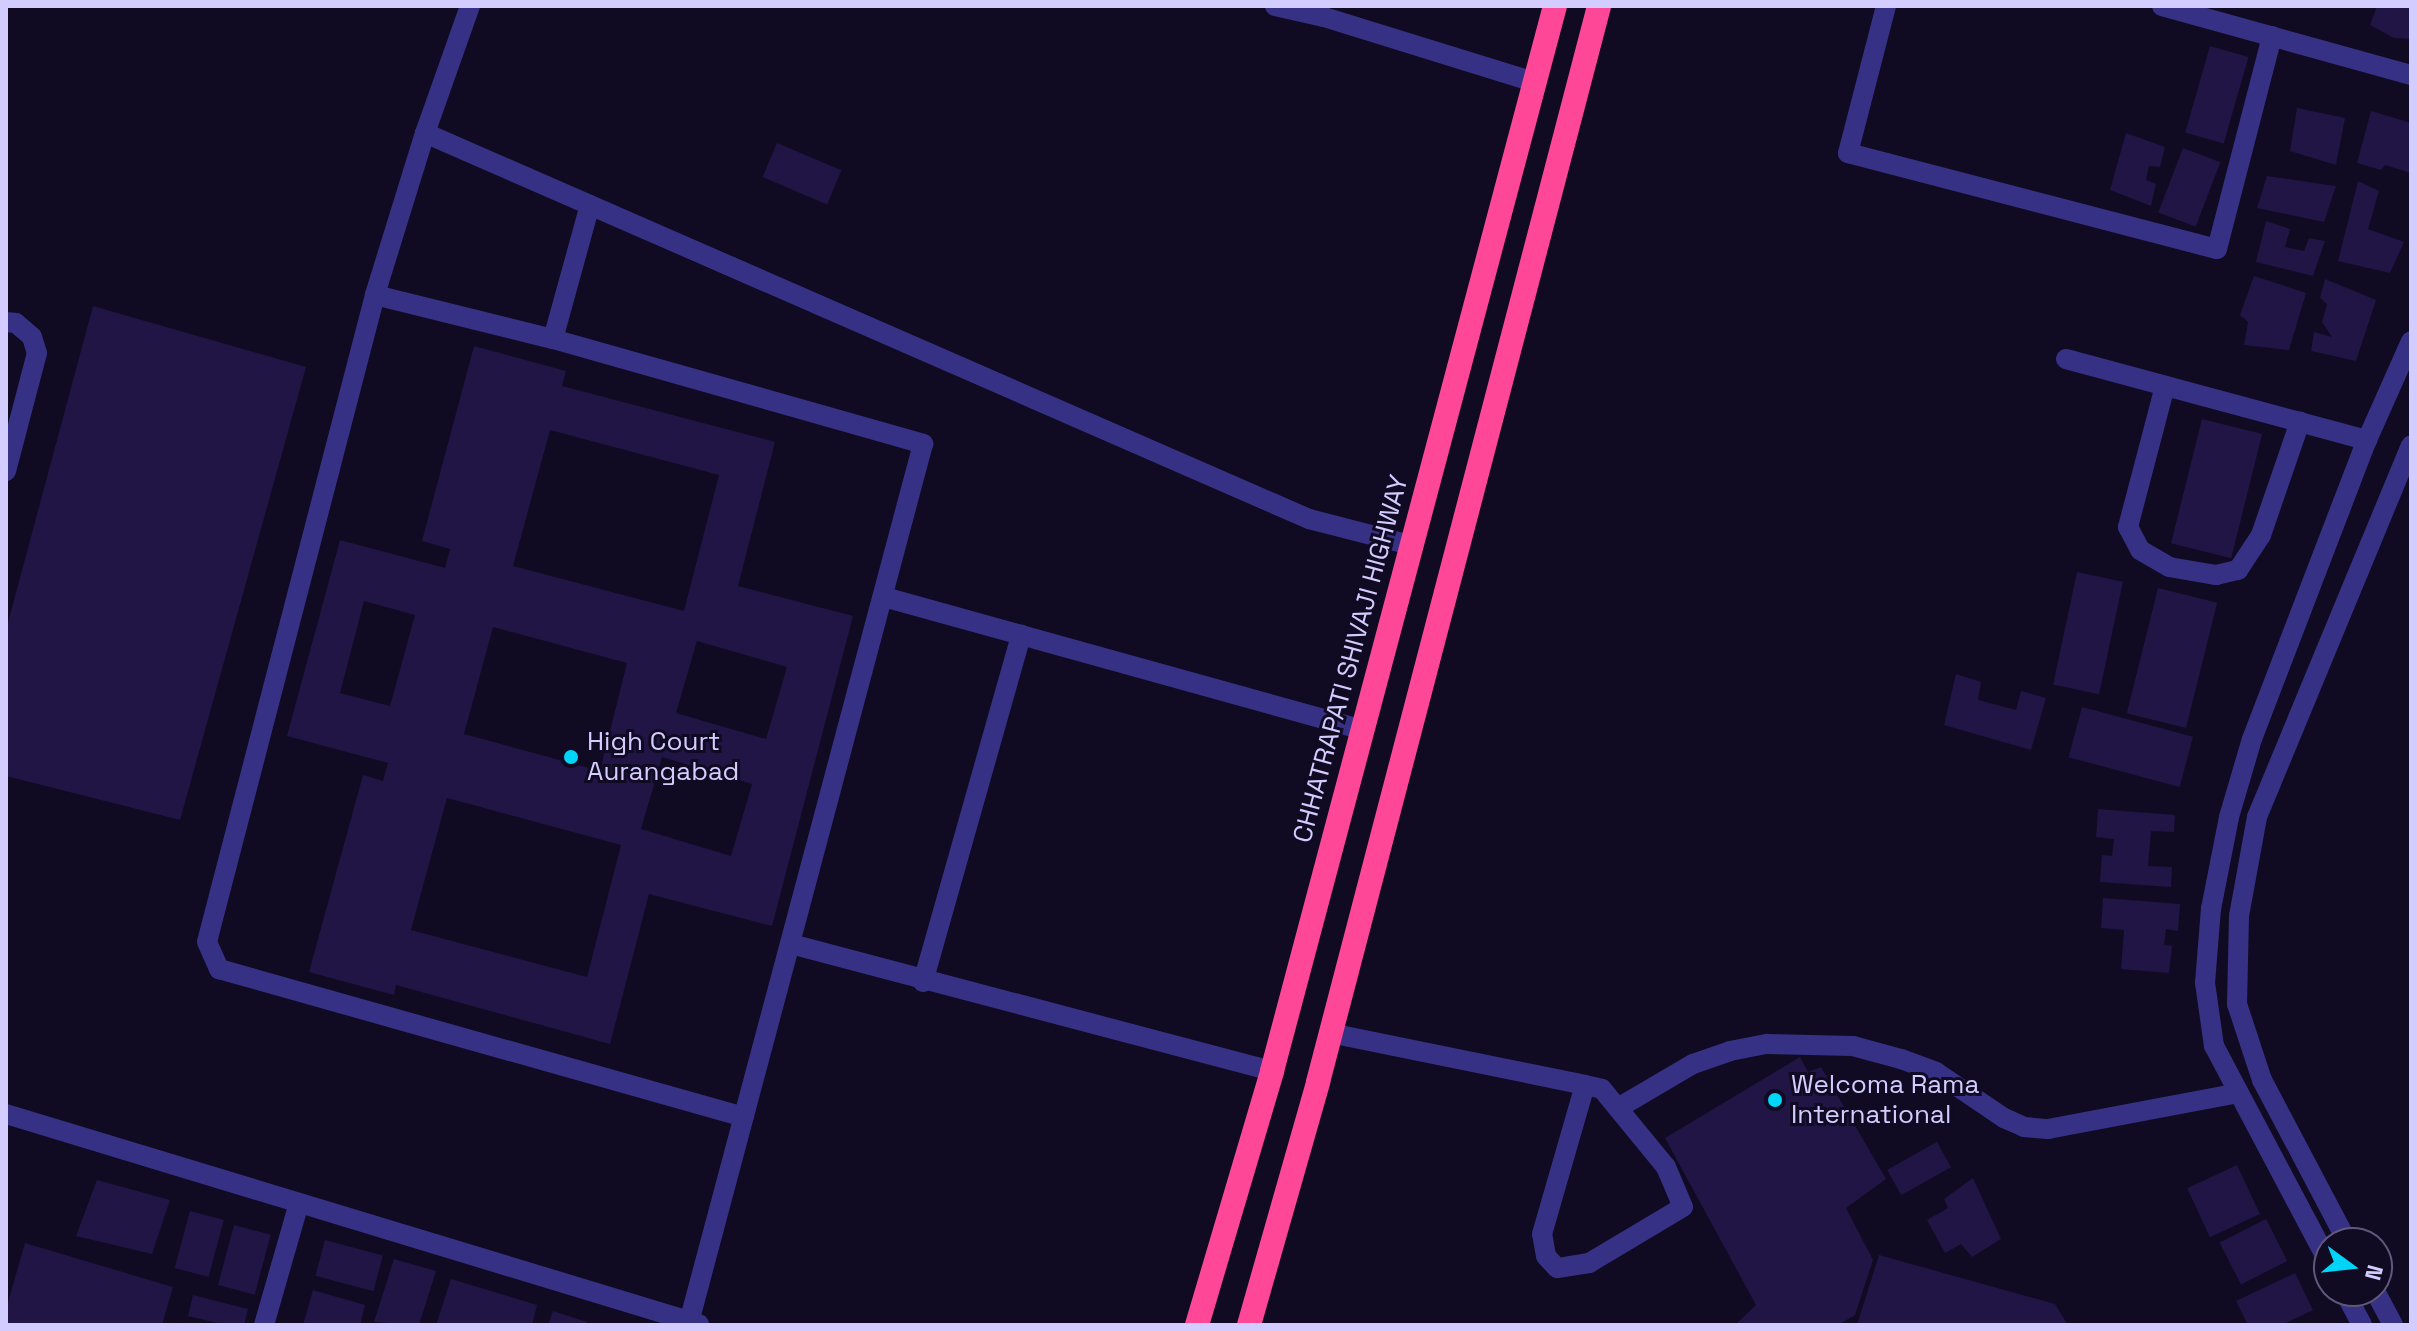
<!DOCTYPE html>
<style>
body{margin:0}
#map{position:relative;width:2417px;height:1331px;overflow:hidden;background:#100b22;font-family:"Space Grotesk",sans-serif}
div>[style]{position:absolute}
.building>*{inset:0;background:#201545;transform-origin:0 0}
.minor>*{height:20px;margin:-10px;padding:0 10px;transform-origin:10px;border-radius:10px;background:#373186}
.highway>*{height:24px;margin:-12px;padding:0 12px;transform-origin:12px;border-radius:12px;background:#ff4798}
.dots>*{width:22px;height:22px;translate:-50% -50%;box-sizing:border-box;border:4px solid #100b22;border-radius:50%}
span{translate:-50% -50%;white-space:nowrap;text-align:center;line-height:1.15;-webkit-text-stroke:6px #100b22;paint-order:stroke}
.street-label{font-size:26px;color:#d3ccff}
.poi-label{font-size:26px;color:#d3ccff}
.left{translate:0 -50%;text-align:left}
.frame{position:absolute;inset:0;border:8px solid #d3ccff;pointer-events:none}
.north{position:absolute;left:2313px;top:1227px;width:80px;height:80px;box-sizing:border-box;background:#100b22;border:2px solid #5e587a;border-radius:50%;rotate:105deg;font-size:22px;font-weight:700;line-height:32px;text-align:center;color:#d3ccff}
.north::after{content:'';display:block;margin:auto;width:28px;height:36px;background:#00d5f7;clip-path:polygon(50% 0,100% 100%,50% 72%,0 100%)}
</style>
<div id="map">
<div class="building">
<i style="clip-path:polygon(2377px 6px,2411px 6px,2411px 39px,2394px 38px,2370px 25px)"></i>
<i style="left:2210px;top:46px;width:40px;height:90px;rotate:16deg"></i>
<i style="clip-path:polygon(2297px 108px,2345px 118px,2336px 165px,2290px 151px)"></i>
<i style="clip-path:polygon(2371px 111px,2411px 123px,2411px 173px,2385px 165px,2381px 170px,2357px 163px)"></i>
<i style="clip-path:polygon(2126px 133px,2165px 147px,2160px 167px,2149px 166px,2146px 180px,2156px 184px,2151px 206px,2110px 190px)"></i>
<i style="left:777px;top:143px;width:70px;height:37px;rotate:23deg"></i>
<i style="left:2183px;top:148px;width:40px;height:69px;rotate:21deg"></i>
<i style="clip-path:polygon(2267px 176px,2336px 186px,2324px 222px,2257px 208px)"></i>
<i style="clip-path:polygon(2358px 181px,2379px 191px,2368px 229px,2404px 242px,2390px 273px,2338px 261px)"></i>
<i style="clip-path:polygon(2266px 221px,2290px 229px,2285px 247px,2304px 251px,2309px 238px,2325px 241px,2313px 276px,2256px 262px)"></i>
<i style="clip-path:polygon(2254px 276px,2306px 293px,2289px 350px,2244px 345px,2248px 322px,2240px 315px)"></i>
<i style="clip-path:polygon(2325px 279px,2376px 300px,2356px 361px,2311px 351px,2314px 332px,2332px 337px,2322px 322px,2327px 304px,2320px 298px)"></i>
<i style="clip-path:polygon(93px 306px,306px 367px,180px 820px,6px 776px,6px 630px)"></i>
<i style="clip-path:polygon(evenodd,474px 346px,566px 371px,562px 386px,775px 442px,738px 586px,853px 616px,772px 926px,649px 894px,610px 1044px,396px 985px,394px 995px,309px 972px,363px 775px,383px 781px,388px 763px,287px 736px,340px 540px,445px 568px,450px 549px,422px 541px,474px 346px,550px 430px,719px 475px,684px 611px,513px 566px,550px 430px,474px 346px,364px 601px,415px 615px,390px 706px,340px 693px,364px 601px,474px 346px,493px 627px,627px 663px,600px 771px,464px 734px,493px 627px,474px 346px,697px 641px,787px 667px,766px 739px,676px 713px,697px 641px,474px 346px,662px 757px,752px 784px,731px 856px,641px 829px,662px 757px,474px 346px,447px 798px,621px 845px,587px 977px,411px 930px,447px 798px)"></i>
<i style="left:2202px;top:419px;width:62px;height:128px;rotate:14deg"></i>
<i style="left:2077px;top:572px;width:47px;height:115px;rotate:12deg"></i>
<i style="left:2158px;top:588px;width:61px;height:129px;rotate:14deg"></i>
<i style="clip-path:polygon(1956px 674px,1981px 682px,1978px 700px,2016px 710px,2021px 691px,2046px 698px,2031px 750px,1944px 725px)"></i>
<i style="left:2082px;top:707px;width:115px;height:52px;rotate:15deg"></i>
<i style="clip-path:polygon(2098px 809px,2175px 815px,2174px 832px,2151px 831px,2148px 866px,2172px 867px,2171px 887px,2100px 882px,2102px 855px,2112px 856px,2114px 839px,2096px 837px)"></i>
<i style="clip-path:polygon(2103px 898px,2180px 904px,2178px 931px,2166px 929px,2164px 945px,2172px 946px,2169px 973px,2121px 969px,2124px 930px,2101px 928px)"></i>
<i style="clip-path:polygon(1800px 1057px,1808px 1072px,1821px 1067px,1886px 1179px,1846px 1208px,1873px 1260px,1855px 1315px,1838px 1325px,1735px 1325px,1756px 1305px,1665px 1138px)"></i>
<i style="left:1937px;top:1142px;width:29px;height:57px;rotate:61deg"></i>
<i style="left:2237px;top:1165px;width:54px;height:55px;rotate:65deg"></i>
<i style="clip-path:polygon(1973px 1178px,2001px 1239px,1972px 1257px,1961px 1244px,1945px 1253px,1927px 1220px,1948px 1208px,1944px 1199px)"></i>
<i style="clip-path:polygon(97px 1180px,170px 1200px,152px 1254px,76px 1236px)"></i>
<i style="left:190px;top:1211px;width:35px;height:59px;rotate:15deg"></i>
<i style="left:2266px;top:1219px;width:47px;height:52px;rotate:63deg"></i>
<i style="left:234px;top:1225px;width:38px;height:62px;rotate:15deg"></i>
<i style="left:325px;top:1240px;width:60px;height:37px;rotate:15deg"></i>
<i style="clip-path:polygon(25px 1243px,173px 1287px,162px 1325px,6px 1325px,6px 1309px)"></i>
<i style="clip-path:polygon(1879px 1255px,2055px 1304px,2068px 1325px,1857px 1325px)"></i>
<i style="clip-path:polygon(394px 1259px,436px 1271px,419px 1325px,374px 1322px)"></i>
<i style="clip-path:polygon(2295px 1273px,2313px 1310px,2282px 1325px,2248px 1325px,2236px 1301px)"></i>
<i style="clip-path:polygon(451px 1279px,537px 1305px,532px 1325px,436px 1325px)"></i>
<i style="clip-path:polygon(313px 1290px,365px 1305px,360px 1325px,303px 1325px)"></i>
<i style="clip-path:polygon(193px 1295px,248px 1309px,244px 1325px,226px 1325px,188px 1316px)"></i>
<i style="clip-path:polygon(553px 1311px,587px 1322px,586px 1325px,548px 1325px)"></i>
</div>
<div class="minor">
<i style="left:470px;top:6px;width:135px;rotate:109.5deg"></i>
<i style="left:425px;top:133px;width:965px;rotate:23.59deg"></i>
<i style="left:1309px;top:519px;width:104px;rotate:14.4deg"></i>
<i style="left:1275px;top:6px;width:50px;rotate:12.7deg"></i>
<i style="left:1324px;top:17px;width:220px;rotate:17.2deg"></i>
<i style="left:1886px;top:6px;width:152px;rotate:104.5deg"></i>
<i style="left:1848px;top:153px;width:381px;rotate:14.6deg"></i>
<i style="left:2217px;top:249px;width:220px;rotate:-75.5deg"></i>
<i style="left:2162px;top:6px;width:258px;rotate:15.5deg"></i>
<i style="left:425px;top:133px;width:170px;rotate:107.2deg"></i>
<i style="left:375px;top:295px;width:668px;rotate:104.56deg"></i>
<i style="left:207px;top:942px;width:30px;rotate:66deg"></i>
<i style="left:219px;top:969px;width:545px;rotate:15.74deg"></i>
<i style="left:375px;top:295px;width:183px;rotate:13.9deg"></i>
<i style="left:553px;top:339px;width:385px;rotate:15.8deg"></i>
<i style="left:923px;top:444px;width:909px;rotate:104.92deg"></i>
<i style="left:6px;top:322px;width:10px;rotate:6deg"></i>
<i style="left:16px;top:323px;width:21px;rotate:41deg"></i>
<i style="left:32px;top:337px;width:17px;rotate:73deg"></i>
<i style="left:37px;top:353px;width:122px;rotate:104.7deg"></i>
<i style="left:553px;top:339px;width:139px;rotate:-74.6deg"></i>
<i style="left:2066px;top:359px;width:312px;rotate:15.1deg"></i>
<i style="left:2165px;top:386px;width:146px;rotate:104.7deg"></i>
<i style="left:2128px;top:527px;width:26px;rotate:62deg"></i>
<i style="left:2140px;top:550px;width:34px;rotate:30deg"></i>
<i style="left:2169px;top:567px;width:48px;rotate:9.7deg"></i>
<i style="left:2216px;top:575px;width:23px;rotate:-13deg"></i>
<i style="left:2238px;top:570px;width:42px;rotate:-56.7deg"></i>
<i style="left:2261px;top:535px;width:120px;rotate:-71deg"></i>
<i style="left:884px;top:597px;width:495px;rotate:15.5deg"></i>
<i style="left:791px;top:944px;width:497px;rotate:14.8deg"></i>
<i style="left:923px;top:982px;width:361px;rotate:-74.2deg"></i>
<i style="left:1330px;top:1033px;width:260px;rotate:11.5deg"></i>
<i style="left:1585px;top:1085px;width:17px;rotate:13deg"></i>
<i style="left:1602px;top:1089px;width:101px;rotate:50.6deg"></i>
<i style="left:1666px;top:1167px;width:43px;rotate:67deg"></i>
<i style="left:1683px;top:1207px;width:109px;rotate:149.2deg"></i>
<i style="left:1589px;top:1263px;width:32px;rotate:171deg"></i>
<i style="left:1557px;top:1268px;width:16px;rotate:-133deg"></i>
<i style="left:1546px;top:1256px;width:22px;rotate:-100deg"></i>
<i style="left:1542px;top:1234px;width:155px;rotate:-73.9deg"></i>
<i style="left:1618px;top:1108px;width:87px;rotate:-30.4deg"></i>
<i style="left:1693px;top:1064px;width:39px;rotate:-19deg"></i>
<i style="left:1730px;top:1051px;width:38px;rotate:-11deg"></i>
<i style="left:1767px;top:1044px;width:86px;rotate:1.3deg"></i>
<i style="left:1853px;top:1046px;width:50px;rotate:15.2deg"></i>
<i style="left:1901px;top:1059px;width:37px;rotate:20deg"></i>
<i style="left:1936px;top:1072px;width:82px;rotate:34.1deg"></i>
<i style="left:2004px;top:1118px;width:22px;rotate:24deg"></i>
<i style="left:2024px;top:1127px;width:24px;rotate:5deg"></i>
<i style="left:2048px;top:1129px;width:194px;rotate:-10.7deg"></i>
<i style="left:6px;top:1114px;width:724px;rotate:16.86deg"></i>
<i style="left:2348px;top:1243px;width:184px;rotate:-117.8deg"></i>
<i style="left:2262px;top:1080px;width:80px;rotate:-108.2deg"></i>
<i style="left:2237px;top:1004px;width:88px;rotate:-88.7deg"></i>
<i style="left:2239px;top:916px;width:101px;rotate:-79.7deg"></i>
<i style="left:2257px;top:817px;width:402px;rotate:-67.5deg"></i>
<i style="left:2329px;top:1263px;width:246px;rotate:-117.9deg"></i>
<i style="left:2214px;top:1046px;width:64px;rotate:-98.1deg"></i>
<i style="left:2205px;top:983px;width:74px;rotate:-85.4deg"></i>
<i style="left:2211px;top:909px;width:94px;rotate:-78.9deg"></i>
<i style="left:2229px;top:817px;width:81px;rotate:-73.6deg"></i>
<i style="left:2252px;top:739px;width:320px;rotate:-69deg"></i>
<i style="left:2367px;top:440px;width:108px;rotate:-66deg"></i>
<i style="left:2344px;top:1291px;width:38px;rotate:62deg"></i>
<i style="left:2375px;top:1291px;width:38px;rotate:62deg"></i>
<i style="left:264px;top:1325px;width:127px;rotate:-74deg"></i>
</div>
<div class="highway">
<i style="left:1197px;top:1325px;width:265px;rotate:-73.5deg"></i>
<i style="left:1272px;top:1071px;width:1102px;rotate:-75.12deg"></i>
<i style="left:1249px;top:1325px;width:253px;rotate:-74.1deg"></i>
<i style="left:1318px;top:1082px;width:1112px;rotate:-75.36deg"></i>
</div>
<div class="dots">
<i style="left:571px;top:757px;background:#00d5f7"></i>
<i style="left:1775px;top:1100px;background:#00d5f7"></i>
</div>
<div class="street-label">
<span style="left:1351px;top:659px;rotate:-75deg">CHHATRAPATI SHIVAJI HIGHWAY</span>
</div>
<div class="poi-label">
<span class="left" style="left:587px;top:757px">High Court<br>Aurangabad</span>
<span class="left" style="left:1791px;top:1100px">Welcoma Rama<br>International</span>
</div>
<div class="frame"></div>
<div class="north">N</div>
</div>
